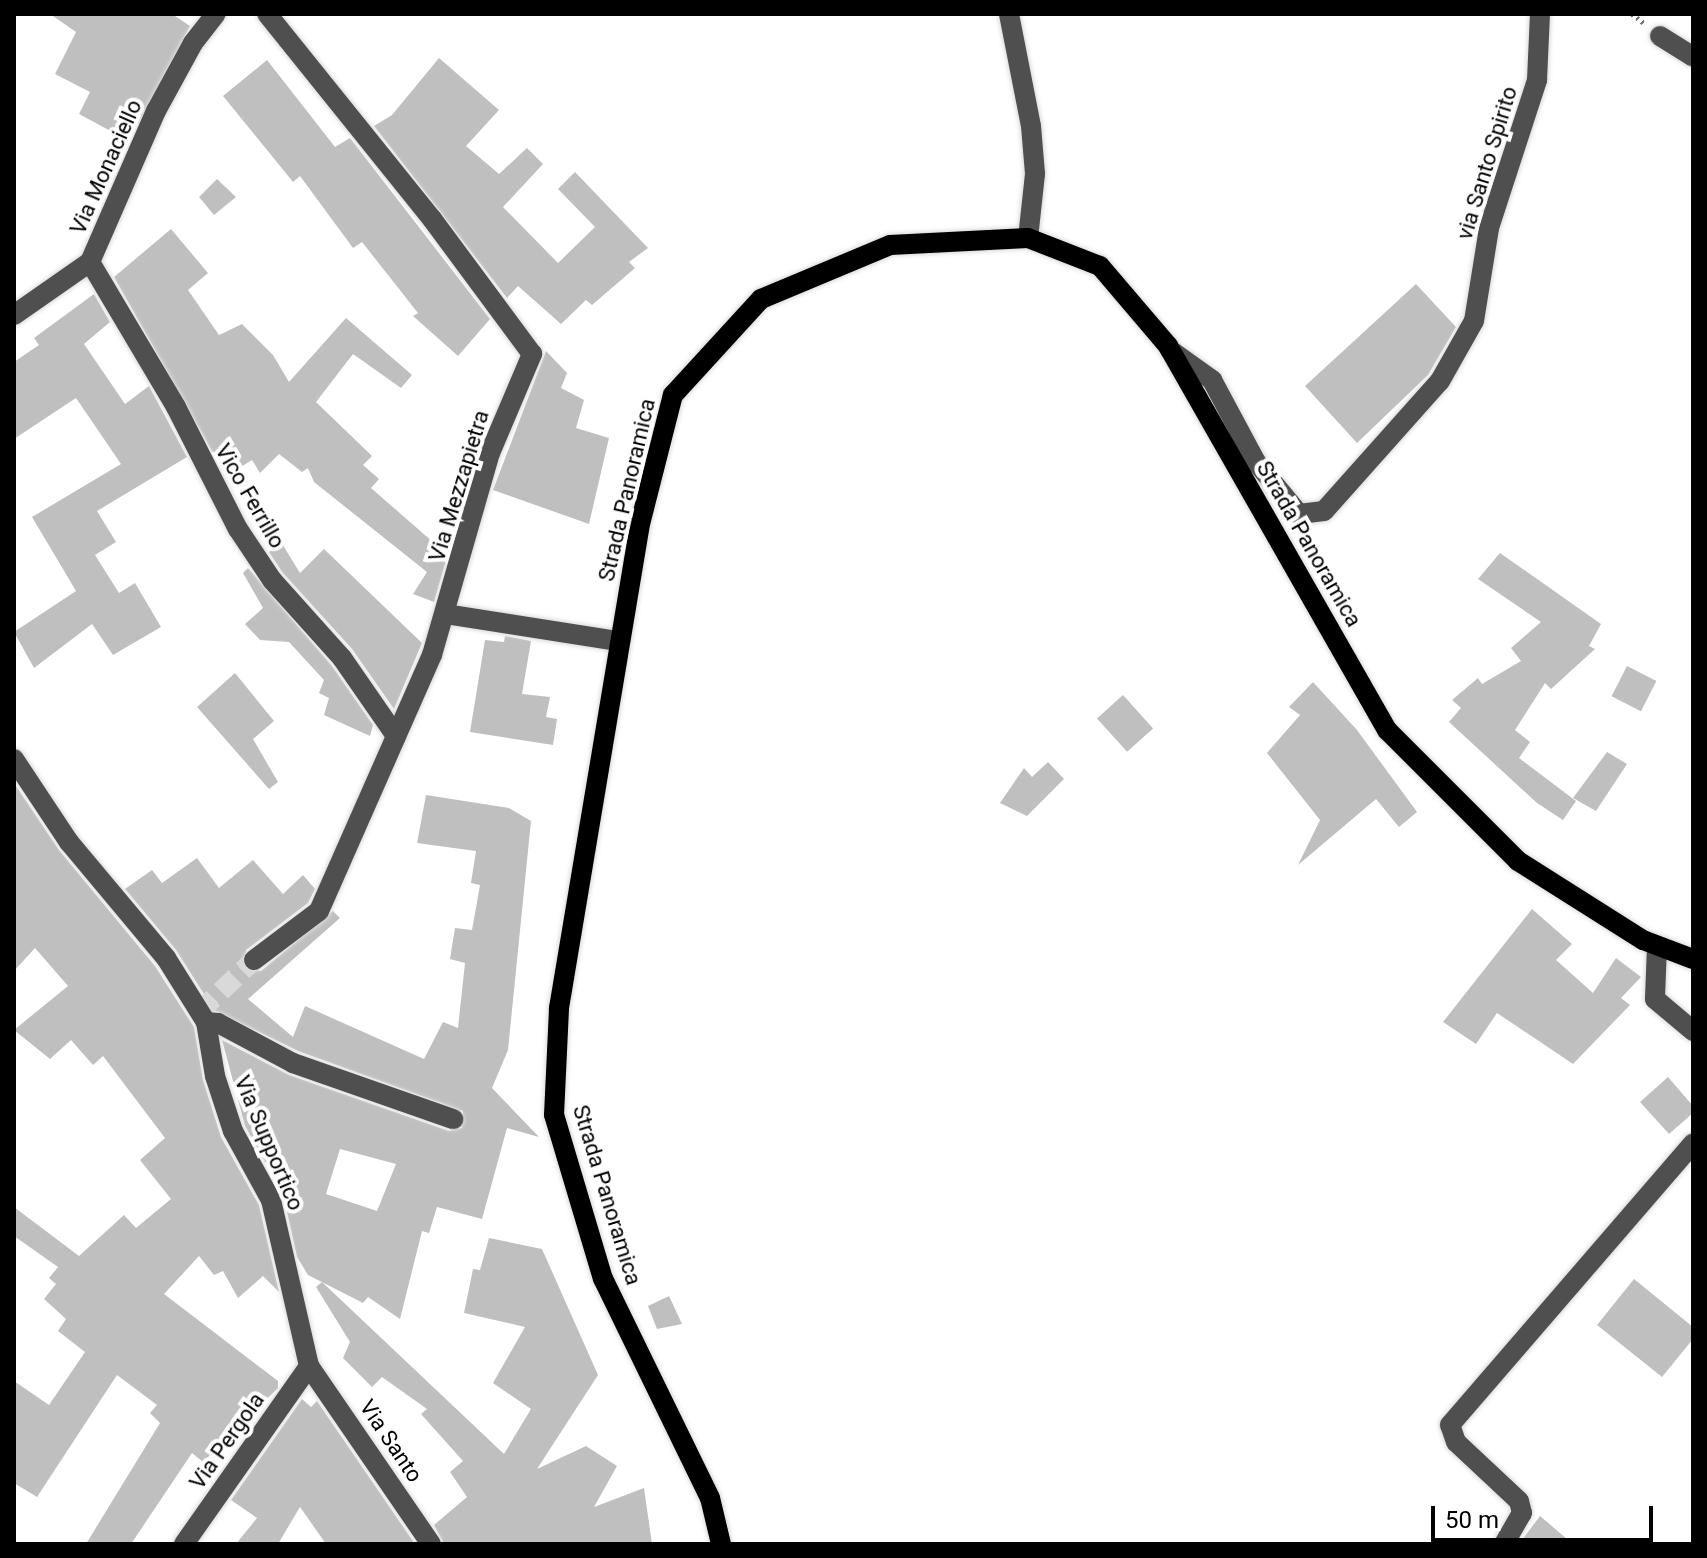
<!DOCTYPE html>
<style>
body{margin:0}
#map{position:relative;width:1707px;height:1558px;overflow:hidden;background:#fff;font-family:Roboto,sans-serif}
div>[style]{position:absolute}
.building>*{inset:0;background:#bfbfbf;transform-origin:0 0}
.minor-tunnel>*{height:20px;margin-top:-10px;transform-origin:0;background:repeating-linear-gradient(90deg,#d9d9d9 0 20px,transparent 0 30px)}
.path>*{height:5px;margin-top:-2.5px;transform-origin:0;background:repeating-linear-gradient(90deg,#717171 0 2px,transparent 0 6px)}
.roads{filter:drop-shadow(0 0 2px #dbdbdb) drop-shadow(0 0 2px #dbdbdb)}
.minor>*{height:20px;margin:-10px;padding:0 10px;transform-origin:10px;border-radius:10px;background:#4f4f4f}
.major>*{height:20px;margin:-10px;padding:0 10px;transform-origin:10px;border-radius:10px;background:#000}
span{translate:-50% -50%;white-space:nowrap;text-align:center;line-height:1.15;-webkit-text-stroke:8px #fff;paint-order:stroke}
.street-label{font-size:22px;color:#000}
.frame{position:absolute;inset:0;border:16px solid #000;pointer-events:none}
.scale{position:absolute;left:1431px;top:1506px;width:222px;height:36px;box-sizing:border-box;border:4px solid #000;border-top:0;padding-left:10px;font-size:24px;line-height:28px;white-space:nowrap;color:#000;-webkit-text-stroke:6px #fff;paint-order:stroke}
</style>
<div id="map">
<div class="building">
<i style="clip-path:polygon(50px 14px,172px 14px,190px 26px,129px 141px,79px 114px,90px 92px,55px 74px,76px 32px)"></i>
<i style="clip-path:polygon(439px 58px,499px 110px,466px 146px,499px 174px,527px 148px,543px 164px,503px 207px,558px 263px,595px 227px,558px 189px,575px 172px,648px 248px,629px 262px,635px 268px,592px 305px,586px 300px,561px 324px,518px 286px,507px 298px,374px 126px,392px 115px)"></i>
<i style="clip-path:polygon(267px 60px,335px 147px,350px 138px,490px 319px,458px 356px,413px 316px,418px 313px,362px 242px,353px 248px,300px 176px,293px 182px,223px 96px)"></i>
<i style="clip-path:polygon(217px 179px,236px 197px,214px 215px,199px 197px)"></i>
<i style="clip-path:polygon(171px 229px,208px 273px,188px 290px,219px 335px,242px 324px,273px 355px,289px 382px,346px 318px,412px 375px,401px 388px,353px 354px,316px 402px,372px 456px,363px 465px,379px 479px,371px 488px,441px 549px,454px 533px,434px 602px,413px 594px,427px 572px,314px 482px,308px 468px,302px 472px,279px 454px,260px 473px,252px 460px,226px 476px,114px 277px)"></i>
<i style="clip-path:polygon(1416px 284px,1456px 327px,1428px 375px,1357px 443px,1305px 386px)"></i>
<i style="clip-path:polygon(94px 294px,110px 322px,84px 344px,125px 404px,149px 386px,187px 457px,97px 511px,116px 542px,95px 555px,119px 593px,135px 583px,161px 627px,113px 655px,92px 624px,34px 668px,14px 632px,76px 591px,32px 517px,121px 464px,76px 398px,14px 439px,14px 362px,39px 345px,34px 338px)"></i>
<i style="clip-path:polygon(546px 351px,567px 373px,561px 388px,584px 400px,576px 428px,609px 438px,589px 524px,493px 490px)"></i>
<i style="clip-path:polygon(281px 542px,300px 573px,324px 549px,422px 643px,394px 709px,352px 649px,282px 572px,269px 552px)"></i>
<i style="clip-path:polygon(1500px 553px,1601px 624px,1589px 646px,1595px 649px,1551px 689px,1545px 683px,1515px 730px,1530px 742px,1519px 758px,1576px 801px,1563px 820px,1537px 803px,1449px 722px,1461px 708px,1452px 700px,1478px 678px,1482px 684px,1521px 661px,1511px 648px,1541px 622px,1478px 579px)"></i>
<i style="clip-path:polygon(248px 568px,332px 666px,373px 725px,370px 736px,324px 715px,329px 698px,319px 693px,324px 680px,289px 642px,260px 640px,245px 624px,263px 608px,243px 573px)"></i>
<i style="clip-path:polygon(505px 636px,531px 641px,522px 694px,550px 697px,546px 717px,557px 719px,553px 745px,470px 732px,485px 640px,504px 642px)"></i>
<i style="left:1627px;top:666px;width:33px;height:34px;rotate:27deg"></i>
<i style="clip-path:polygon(235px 673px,274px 721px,253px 739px,278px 782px,269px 789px,197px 707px)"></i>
<i style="clip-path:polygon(1313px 682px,1357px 730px,1417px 812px,1399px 827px,1376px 799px,1298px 865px,1320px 820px,1267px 753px,1300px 715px,1289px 707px)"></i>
<i style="left:1123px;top:695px;width:45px;height:35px;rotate:48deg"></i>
<i style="clip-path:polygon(1607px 752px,1627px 764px,1596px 811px,1573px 798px)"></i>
<i style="clip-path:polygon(1048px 762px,1064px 779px,1027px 816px,1000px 803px,1024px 768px,1032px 777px)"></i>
<i style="clip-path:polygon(14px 783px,59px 850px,155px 966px,194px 1027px,203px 1080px,221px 1137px,259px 1205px,279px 1292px,263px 1276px,238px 1298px,223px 1271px,214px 1275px,199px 1256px,164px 1294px,278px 1381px,278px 1388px,203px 1462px,192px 1453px,131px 1544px,86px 1544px,160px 1423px,150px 1413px,157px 1405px,117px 1375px,37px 1497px,14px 1483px,14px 1381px,49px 1405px,85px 1352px,58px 1331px,66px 1319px,44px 1299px,56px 1284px,49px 1278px,58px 1267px,14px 1236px,14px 1207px,79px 1256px,124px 1215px,136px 1228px,171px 1199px,140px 1160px,165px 1138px,103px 1056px,93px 1065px,71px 1040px,50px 1059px,14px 1030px,68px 986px,35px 948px,14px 971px)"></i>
<i style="clip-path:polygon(evenodd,426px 795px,509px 808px,531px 821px,508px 1050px,492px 1088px,539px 1137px,507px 1128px,482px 1219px,437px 1207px,429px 1233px,422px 1231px,400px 1319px,368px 1297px,363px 1303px,308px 1275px,297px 1257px,283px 1194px,245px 1126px,222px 1040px,289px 1075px,449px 1131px,462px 1128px,463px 1111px,298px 1051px,214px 1010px,176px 950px,125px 889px,152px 870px,162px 883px,197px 858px,219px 888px,253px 860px,283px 894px,303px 875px,315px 889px,308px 903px,246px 950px,244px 968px,261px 971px,333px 911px,340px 918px,248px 999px,293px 1037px,305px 1006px,424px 1059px,443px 1022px,458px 1028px,465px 963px,450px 959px,455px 928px,472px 930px,480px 885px,471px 883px,476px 851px,417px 843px,426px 795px,340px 1149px,396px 1164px,377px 1211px,326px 1194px,340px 1149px)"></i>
<i style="clip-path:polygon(1532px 909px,1572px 944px,1556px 960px,1593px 993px,1616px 958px,1641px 977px,1621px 998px,1630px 1005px,1573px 1064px,1497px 1013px,1476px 1044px,1443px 1022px)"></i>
<i style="clip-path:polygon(1668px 1077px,1693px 1106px,1693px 1113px,1669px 1134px,1640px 1102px)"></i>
<i style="clip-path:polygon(489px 1238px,542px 1249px,598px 1375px,537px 1469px,586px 1446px,617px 1466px,594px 1507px,644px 1488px,652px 1544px,444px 1544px,434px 1525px,467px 1497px,450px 1472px,463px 1461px,421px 1414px,427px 1409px,382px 1377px,372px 1387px,343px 1358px,350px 1342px,316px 1287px,322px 1282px,504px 1454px,531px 1409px,493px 1383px,525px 1327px,464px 1313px,473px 1269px,480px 1270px)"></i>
<i style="clip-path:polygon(1634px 1279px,1693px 1327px,1693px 1339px,1662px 1377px,1597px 1325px)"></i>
<i style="clip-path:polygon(669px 1296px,682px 1324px,657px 1329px,648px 1306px)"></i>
<i style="clip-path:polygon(302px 1399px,311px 1407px,317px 1401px,415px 1544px,326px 1544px,300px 1507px,278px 1544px,236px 1544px,257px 1518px,231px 1500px)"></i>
<i style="clip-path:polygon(1540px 1516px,1573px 1544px,1519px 1544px)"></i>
</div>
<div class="minor-tunnel">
<i style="left:199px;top:1012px;width:76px;rotate:-43.4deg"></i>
</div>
<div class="path">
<i style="left:1632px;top:14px;width:15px;rotate:37deg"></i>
</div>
<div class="roads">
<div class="minor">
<i style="left:1009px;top:14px;width:114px;rotate:78.9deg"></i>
<i style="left:1031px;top:126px;width:48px;rotate:85.2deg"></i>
<i style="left:1035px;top:174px;width:64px;rotate:96.2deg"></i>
<i style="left:1660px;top:36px;width:39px;rotate:32deg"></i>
<i style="left:90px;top:262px;width:169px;rotate:59.3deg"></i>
<i style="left:176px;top:407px;width:137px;rotate:63.1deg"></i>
<i style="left:238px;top:529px;width:61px;rotate:56.3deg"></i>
<i style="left:272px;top:580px;width:105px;rotate:48.1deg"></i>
<i style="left:342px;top:658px;width:95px;rotate:55.3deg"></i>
<i style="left:14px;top:315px;width:93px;rotate:-34.9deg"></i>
<i style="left:90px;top:262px;width:165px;rotate:-66.4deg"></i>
<i style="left:156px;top:111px;width:77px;rotate:-61.4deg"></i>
<i style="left:193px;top:43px;width:37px;rotate:-52deg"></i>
<i style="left:1170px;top:350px;width:52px;rotate:35.5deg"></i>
<i style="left:1212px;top:380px;width:93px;rotate:61.8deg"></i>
<i style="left:1256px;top:462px;width:67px;rotate:50.4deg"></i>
<i style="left:1299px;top:514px;width:25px;rotate:-7deg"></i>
<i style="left:1324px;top:511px;width:174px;rotate:-48.3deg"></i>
<i style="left:1440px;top:381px;width:69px;rotate:-60.5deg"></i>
<i style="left:1474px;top:321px;width:94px;rotate:-80.8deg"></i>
<i style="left:1489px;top:228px;width:156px;rotate:-72deg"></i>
<i style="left:1537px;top:80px;width:66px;rotate:-87.4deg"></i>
<i style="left:445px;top:614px;width:175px;rotate:8.9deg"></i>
<i style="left:14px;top:759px;width:100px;rotate:56.5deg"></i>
<i style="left:69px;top:842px;width:151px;rotate:50.1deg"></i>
<i style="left:166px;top:958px;width:75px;rotate:58deg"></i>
<i style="left:206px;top:1022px;width:55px;rotate:80.5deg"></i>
<i style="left:215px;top:1076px;width:58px;rotate:71.9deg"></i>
<i style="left:233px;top:1131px;width:79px;rotate:61.2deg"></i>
<i style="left:271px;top:1200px;width:170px;rotate:77.1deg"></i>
<i style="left:309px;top:1366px;width:216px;rotate:55.6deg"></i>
<i style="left:1657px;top:946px;width:53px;rotate:92.2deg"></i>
<i style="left:1655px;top:999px;width:50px;rotate:40.1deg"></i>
<i style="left:254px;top:960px;width:81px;rotate:-37deg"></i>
<i style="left:319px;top:911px;width:280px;rotate:-66.2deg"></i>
<i style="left:432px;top:655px;width:210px;rotate:-74deg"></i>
<i style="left:490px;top:453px;width:108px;rotate:-67deg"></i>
<i style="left:532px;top:354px;width:168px;rotate:-126.5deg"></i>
<i style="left:432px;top:219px;width:263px;rotate:-128.8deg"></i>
<i style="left:206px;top:1022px;width:12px;rotate:5deg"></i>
<i style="left:218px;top:1023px;width:85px;rotate:28.1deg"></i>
<i style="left:293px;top:1063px;width:170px;rotate:19.3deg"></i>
<i style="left:184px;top:1544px;width:218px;rotate:-54.9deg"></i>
<i style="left:1504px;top:1544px;width:36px;rotate:-60deg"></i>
<i style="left:1522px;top:1513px;width:12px;rotate:-104deg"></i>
<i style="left:1519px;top:1501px;width:86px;rotate:-136.9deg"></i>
<i style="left:1456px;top:1442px;width:18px;rotate:-109deg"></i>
<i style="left:1450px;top:1425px;width:372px;rotate:-49.2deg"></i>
</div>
<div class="major">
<i style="left:721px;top:1544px;width:47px;rotate:-103.4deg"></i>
<i style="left:710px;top:1498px;width:244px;rotate:-116deg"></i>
<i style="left:603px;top:1279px;width:171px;rotate:-106.6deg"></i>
<i style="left:554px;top:1115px;width:107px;rotate:-87.3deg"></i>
<i style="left:559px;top:1008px;width:487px;rotate:-80.5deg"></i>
<i style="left:639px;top:528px;width:137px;rotate:-75.7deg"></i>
<i style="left:673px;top:395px;width:130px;rotate:-47.5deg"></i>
<i style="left:761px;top:299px;width:140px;rotate:-22.7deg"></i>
<i style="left:890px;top:245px;width:138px;rotate:-2.9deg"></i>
<i style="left:1028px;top:238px;width:77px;rotate:21.3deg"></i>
<i style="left:1100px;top:266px;width:105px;rotate:49.6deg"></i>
<i style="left:1168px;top:346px;width:443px;rotate:60.3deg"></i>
<i style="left:1388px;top:731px;width:184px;rotate:45deg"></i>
<i style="left:1518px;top:861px;width:148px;rotate:32.3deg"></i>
<i style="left:1643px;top:940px;width:53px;rotate:20.8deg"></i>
</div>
</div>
<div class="street-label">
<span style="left:1487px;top:163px;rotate:-73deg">via Santo Spirito</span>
<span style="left:106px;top:167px;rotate:-66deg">Via Monaciello</span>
<span style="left:459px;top:486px;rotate:-73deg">Via Mezzapietra</span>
<span style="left:627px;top:490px;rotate:-77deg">Strada Panoramica</span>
<span style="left:250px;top:496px;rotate:60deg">Vico Ferrillo</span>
<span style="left:1309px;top:544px;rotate:60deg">Strada Panoramica</span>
<span style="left:269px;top:1143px;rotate:67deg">Via Supportico</span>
<span style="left:607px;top:1195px;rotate:73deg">Strada Panoramica</span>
<span style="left:227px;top:1441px;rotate:-55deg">Via Pergola</span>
<span style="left:391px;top:1441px;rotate:56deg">Via Santo</span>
</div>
<div class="frame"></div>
<div class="scale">50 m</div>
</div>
